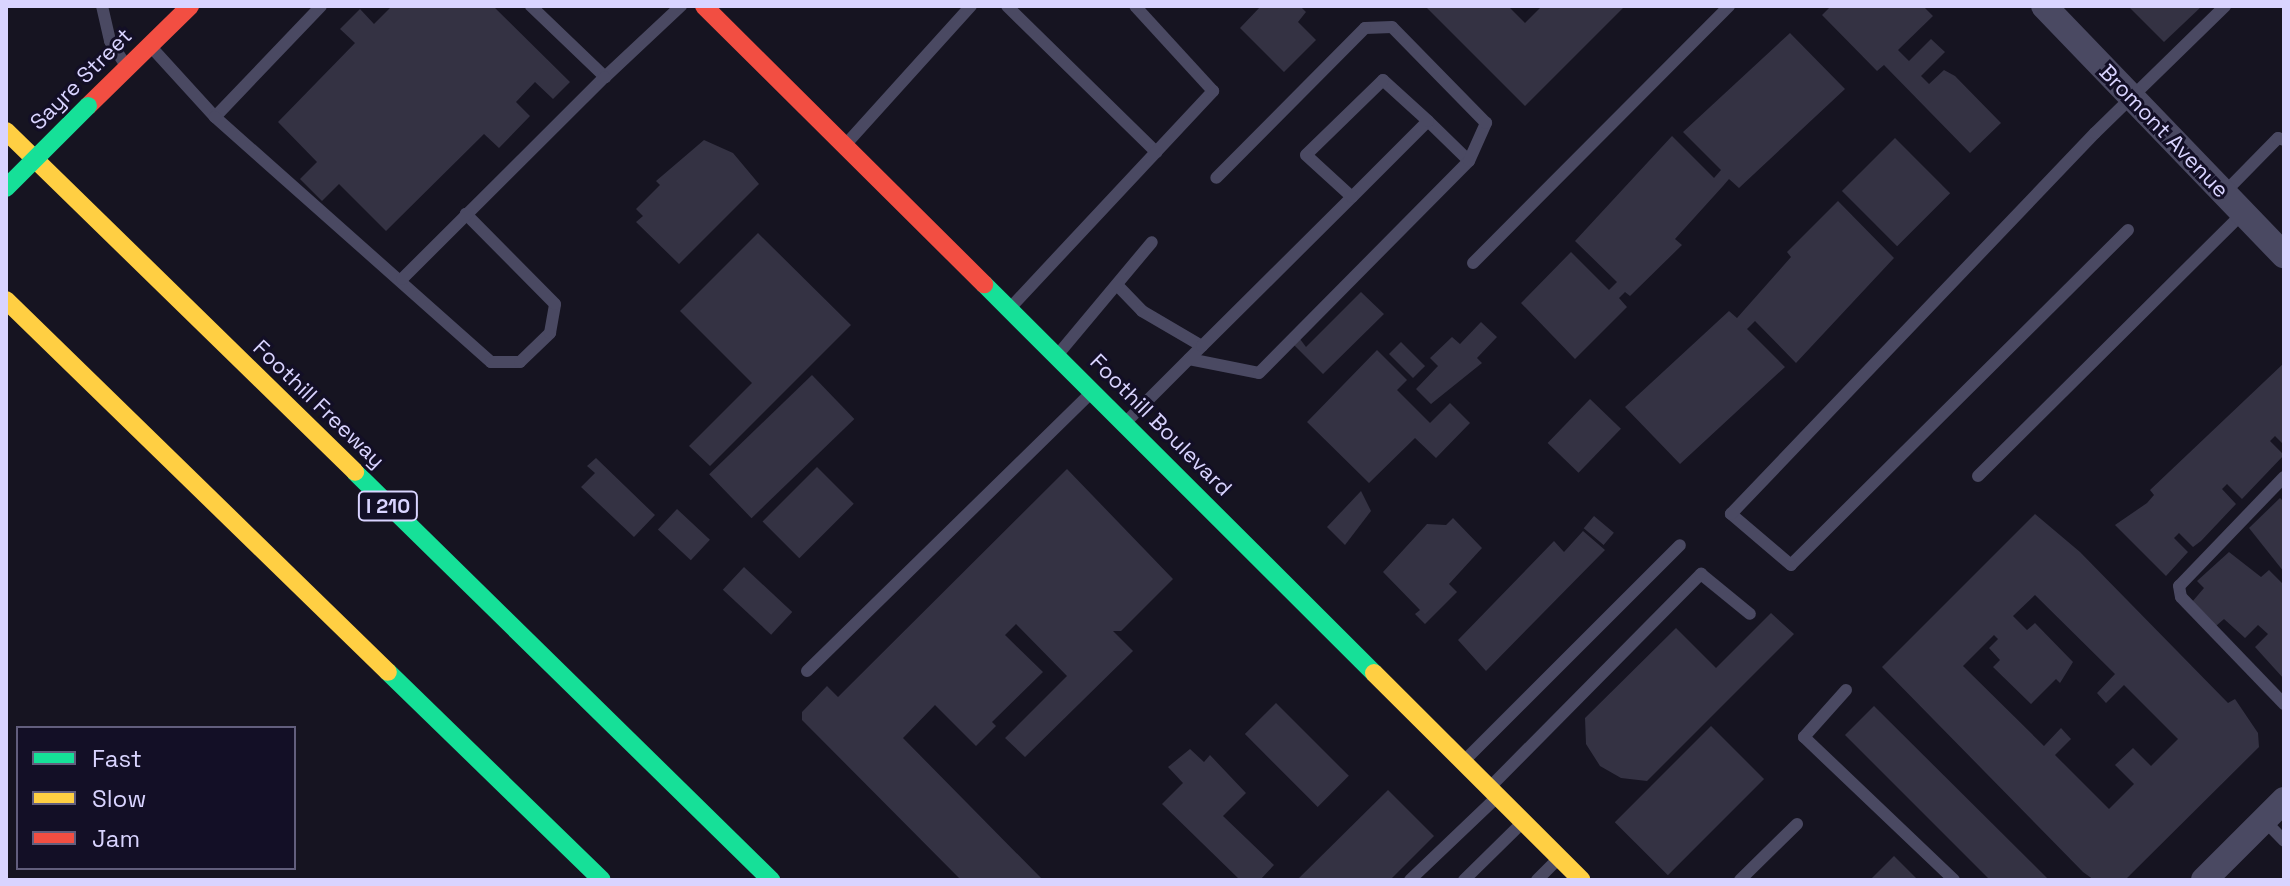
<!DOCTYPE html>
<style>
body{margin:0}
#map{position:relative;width:2290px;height:886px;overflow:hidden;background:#161421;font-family:"Space Grotesk",sans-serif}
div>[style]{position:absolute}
.building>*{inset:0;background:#343243;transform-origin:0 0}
.lane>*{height:12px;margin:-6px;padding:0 6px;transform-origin:6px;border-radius:6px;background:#4a4962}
.street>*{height:26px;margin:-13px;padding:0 13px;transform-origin:13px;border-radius:13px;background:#4a4962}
.fast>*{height:18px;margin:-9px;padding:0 9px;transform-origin:9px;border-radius:9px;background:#16e098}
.slow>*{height:18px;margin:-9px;padding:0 9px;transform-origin:9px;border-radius:9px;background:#ffcf43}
.jam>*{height:18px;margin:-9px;padding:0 9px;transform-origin:9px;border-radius:9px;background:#f24e42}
.fast-bridge>*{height:18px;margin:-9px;padding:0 9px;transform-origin:9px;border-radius:9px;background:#16e098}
span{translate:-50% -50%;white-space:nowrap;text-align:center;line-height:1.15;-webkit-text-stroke:6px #130f26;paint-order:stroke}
.shield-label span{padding:2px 6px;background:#130f26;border:2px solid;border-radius:6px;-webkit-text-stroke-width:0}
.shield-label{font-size:20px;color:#d9d4ff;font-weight:700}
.street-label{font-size:22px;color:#d9d4ff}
.frame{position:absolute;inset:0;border:8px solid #d9d4ff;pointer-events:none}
.legend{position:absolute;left:16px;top:726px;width:280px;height:144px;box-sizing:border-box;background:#130f26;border:2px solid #625e7d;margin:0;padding:10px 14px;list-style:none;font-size:24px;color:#d9d4ff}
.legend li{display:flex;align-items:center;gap:16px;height:40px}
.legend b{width:40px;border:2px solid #625e7d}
</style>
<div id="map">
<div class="building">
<i style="clip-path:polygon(392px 6px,494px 7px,570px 82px,553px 99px,535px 82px,516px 102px,530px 116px,499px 148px,484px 134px,386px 231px,339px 184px,322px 201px,300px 179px,317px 162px,278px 122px,355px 43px,340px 29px,360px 9px,374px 24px)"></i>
<i style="clip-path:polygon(1261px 6px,1300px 6px,1306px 12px,1298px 22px,1316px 40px,1284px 72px,1240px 28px)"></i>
<i style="clip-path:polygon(1425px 6px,1508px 6px,1525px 23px,1542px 6px,1625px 6px,1525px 106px)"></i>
<i style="clip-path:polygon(1831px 6px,1923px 6px,1933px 16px,1898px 50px,1909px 61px,1931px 39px,1945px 52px,1921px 76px,1929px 84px,1944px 70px,1955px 76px,2001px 123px,1970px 153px,1884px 65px,1877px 71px,1822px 15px)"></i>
<i style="clip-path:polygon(2128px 6px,2202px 6px,2164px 42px)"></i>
<i style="clip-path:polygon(1790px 33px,1845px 89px,1739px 188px,1729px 179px,1723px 186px,1675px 239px,1682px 245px,1630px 296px,1625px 292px,1619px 298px,1627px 307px,1575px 359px,1521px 303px,1571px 252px,1609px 290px,1617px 282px,1575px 241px,1672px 136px,1714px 178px,1721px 170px,1683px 132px)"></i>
<i style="left:1895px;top:138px;width:78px;height:75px;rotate:45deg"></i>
<i style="clip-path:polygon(704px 140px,733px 153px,759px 184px,679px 264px,636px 222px,643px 216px,636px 209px,660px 185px,656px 181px)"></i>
<i style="clip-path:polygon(1838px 201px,1894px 258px,1796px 363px,1755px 321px,1747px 329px,1785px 367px,1680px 464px,1625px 407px,1729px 311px,1737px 318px,1791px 257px,1787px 252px)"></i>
<i style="clip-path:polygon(758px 233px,851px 325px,710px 466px,689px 446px,752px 383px,680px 311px)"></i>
<i style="clip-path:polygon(1361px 292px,1384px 314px,1323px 374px,1294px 345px,1300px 339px,1306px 347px)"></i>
<i style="clip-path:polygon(1481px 322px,1497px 337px,1477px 358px,1482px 363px,1431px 404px,1416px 389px,1438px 366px,1430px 358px,1452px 337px,1460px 344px)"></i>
<i style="left:1401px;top:342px;width:34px;height:17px;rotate:45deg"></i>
<i style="clip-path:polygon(1377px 350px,1407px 380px,1397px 390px,1430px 423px,1450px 403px,1470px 423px,1436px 458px,1415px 438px,1369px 483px,1307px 422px)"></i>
<i style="clip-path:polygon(2284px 363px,2284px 445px,2275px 436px,2270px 441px,2284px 455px,2242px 499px,2227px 484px,2222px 489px,2236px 504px,2201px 541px,2193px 547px,2179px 533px,2174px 538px,2188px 552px,2166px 576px,2115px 525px,2147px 503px,2154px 495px,2150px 490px)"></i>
<i style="left:812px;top:375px;width:61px;height:143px;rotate:46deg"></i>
<i style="left:1590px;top:399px;width:43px;height:61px;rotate:44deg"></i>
<i style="clip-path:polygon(596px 458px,655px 515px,634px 537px,581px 487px,595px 473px,587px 466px)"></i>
<i style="left:817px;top:467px;width:52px;height:77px;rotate:45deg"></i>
<i style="clip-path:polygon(1067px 469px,1173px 579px,1121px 631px,1113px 631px,1133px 651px,1025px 757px,1005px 738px,1067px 676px,1016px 624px,1005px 635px,1043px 672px,992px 722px,996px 726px,976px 746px,935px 705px,903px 738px,1043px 880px,961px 880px,802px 720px,802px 712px,827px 686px,838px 697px)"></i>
<i style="clip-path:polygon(1361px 491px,1371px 511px,1345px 545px,1327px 527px)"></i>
<i style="clip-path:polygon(2280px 498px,2284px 502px,2284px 572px,2249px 528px)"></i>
<i style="left:677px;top:509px;width:45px;height:28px;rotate:43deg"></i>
<i style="clip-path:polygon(evenodd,2035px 514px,2080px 552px,2228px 703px,2235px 699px,2258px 733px,2259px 747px,2125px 880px,2094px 880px,2083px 872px,1882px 667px,2035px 514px,2035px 595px,2115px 674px,2097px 693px,2106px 703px,2124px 685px,2178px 739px,2151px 766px,2133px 748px,2115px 765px,2134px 784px,2109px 809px,2055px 755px,2071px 739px,2061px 728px,2044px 746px,1963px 666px,1994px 635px,1998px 639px,1989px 648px,2000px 660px,1993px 667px,2031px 704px,2056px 679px,2060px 683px,2073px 662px,2035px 623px,2027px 630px,2013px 616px,2035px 595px)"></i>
<i style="left:1594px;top:516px;width:26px;height:16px;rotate:40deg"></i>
<i style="clip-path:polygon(1453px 518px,1482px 548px,1449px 584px,1457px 592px,1425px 624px,1415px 614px,1420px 610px,1383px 572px,1427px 524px,1446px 525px)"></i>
<i style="clip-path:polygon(1583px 531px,1605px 550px,1486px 671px,1458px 640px,1554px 541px,1564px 552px)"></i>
<i style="clip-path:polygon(2229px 552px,2261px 577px,2269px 570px,2284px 585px,2284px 679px,2255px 647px,2268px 634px,2258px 625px,2245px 638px,2224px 619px,2216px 626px,2192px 602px,2204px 588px,2197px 581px)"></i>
<i style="left:744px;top:567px;width:66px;height:31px;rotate:43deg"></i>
<i style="clip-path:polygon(1771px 613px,1794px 634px,1647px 781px,1621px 778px,1600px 766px,1586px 744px,1585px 718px,1676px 628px,1716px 668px)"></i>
<i style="left:1276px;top:703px;width:103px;height:44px;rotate:45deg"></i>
<i style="clip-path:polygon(1874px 706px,2049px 880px,1990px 880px,1845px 735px)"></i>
<i style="left:1711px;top:726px;width:75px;height:136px;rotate:45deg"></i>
<i style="clip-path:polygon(1190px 749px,1204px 762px,1210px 755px,1246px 793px,1223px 816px,1274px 865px,1260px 880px,1240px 880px,1162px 804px,1183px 783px,1168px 767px)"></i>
<i style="clip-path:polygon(1388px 790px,1434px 836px,1390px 880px,1297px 880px)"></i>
<i style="clip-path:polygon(1894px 856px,1918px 880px,1870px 880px)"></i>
</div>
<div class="lane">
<i style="left:102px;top:6px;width:36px;rotate:77deg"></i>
<i style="left:110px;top:41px;width:27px;rotate:57deg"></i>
<i style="left:531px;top:6px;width:103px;rotate:43.8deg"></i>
<i style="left:605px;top:77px;width:104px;rotate:-43.1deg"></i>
<i style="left:1007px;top:6px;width:209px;rotate:44.4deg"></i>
<i style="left:153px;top:49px;width:92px;rotate:47.6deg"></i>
<i style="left:215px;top:117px;width:153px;rotate:-46.3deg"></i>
<i style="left:215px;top:117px;width:369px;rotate:41.6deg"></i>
<i style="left:491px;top:362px;width:29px"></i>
<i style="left:520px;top:362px;width:42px;rotate:-44deg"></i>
<i style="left:550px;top:333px;width:29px;rotate:-80deg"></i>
<i style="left:555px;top:304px;width:127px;rotate:-134.7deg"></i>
<i style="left:1428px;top:121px;width:57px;rotate:44.3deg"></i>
<i style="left:847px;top:143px;width:185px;rotate:-47.9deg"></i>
<i style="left:2224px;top:193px;width:77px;rotate:-45.5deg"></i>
<i style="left:2278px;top:138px;width:6px;rotate:18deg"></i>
<i style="left:2128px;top:230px;width:475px;rotate:135.2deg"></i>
<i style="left:1791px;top:565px;width:79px;rotate:-139.6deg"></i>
<i style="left:1731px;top:514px;width:527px;rotate:-46.31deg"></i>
<i style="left:2095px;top:133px;width:182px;rotate:-44.3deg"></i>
<i style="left:1473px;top:263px;width:363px;rotate:-45.1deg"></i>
<i style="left:402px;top:279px;width:286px;rotate:-44.9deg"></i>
<i style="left:1119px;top:287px;width:33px;rotate:46deg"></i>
<i style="left:1142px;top:311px;width:69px;rotate:30.3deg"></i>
<i style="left:1011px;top:307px;width:296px;rotate:-46.9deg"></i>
<i style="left:1213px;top:91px;width:115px;rotate:-132.5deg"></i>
<i style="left:1060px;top:352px;width:143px;rotate:-50.1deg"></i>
<i style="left:1189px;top:359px;width:71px;rotate:11.3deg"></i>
<i style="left:1259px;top:373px;width:298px;rotate:-45.3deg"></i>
<i style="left:1469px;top:161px;width:42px;rotate:-65.9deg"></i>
<i style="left:1486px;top:123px;width:134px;rotate:-134.4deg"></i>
<i style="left:1392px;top:27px;width:27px;rotate:178deg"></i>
<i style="left:1365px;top:28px;width:211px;rotate:134.8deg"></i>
<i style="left:1127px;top:421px;width:106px;rotate:-45deg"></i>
<i style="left:1202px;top:346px;width:211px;rotate:-44.8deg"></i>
<i style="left:1352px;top:197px;width:107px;rotate:-45deg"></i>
<i style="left:1428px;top:121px;width:61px;rotate:-137.7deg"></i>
<i style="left:1383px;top:80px;width:107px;rotate:135.8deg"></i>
<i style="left:1306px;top:155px;width:62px;rotate:42.4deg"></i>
<i style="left:1978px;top:476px;width:373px;rotate:-44.8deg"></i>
<i style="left:2284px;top:477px;width:151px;rotate:133.9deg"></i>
<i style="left:2179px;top:586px;width:11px;rotate:80deg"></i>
<i style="left:2181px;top:597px;width:149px;rotate:46.1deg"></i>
<i style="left:807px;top:671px;width:392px;rotate:-44.4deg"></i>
<i style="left:1846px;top:690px;width:63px;rotate:131.8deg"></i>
<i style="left:1804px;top:737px;width:207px;rotate:43.6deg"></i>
<i style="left:1467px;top:758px;width:301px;rotate:-45deg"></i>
<i style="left:1493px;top:784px;width:296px;rotate:-45.3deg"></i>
<i style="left:1701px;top:574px;width:63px;rotate:39.2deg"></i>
<i style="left:2264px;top:820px;width:29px;rotate:46deg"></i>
<i style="left:1410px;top:880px;width:115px;rotate:-43.6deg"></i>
<i style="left:1464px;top:880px;width:77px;rotate:-44.5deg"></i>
<i style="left:1537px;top:880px;width:24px;rotate:-45deg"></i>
<i style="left:1740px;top:880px;width:80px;rotate:-44.5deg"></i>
</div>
<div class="street">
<i style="left:2044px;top:6px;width:346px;rotate:46.1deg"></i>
<i style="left:2204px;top:880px;width:113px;rotate:-45deg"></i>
</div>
<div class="fast">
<i style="left:984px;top:284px;width:551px;rotate:44.93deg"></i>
<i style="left:355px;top:472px;width:583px;rotate:44.44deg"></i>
<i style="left:388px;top:672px;width:298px;rotate:44.2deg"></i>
</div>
<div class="slow">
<i style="left:6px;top:131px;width:488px;rotate:44.3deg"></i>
<i style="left:6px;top:300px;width:533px;rotate:44.24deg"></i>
<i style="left:1374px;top:673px;width:293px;rotate:44.9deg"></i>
</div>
<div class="jam">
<i style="left:704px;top:6px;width:395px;rotate:44.8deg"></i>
<i style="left:88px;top:106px;width:143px;rotate:-44.4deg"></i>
</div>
<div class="fast-bridge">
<i style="left:6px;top:188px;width:116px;rotate:-45deg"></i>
</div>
<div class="shield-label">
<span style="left:388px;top:506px">I 210</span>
</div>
<div class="street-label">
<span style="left:81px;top:79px;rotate:-45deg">Sayre Street</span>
<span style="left:2164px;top:131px;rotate:46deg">Bromont Avenue</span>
<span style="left:319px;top:404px;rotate:44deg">Foothill Freeway</span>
<span style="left:1161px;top:425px;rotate:45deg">Foothill Boulevard</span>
</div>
<div class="frame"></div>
<ul class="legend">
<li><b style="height:10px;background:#16e098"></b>Fast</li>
<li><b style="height:10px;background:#ffcf43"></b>Slow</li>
<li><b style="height:10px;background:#f24e42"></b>Jam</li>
</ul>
</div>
